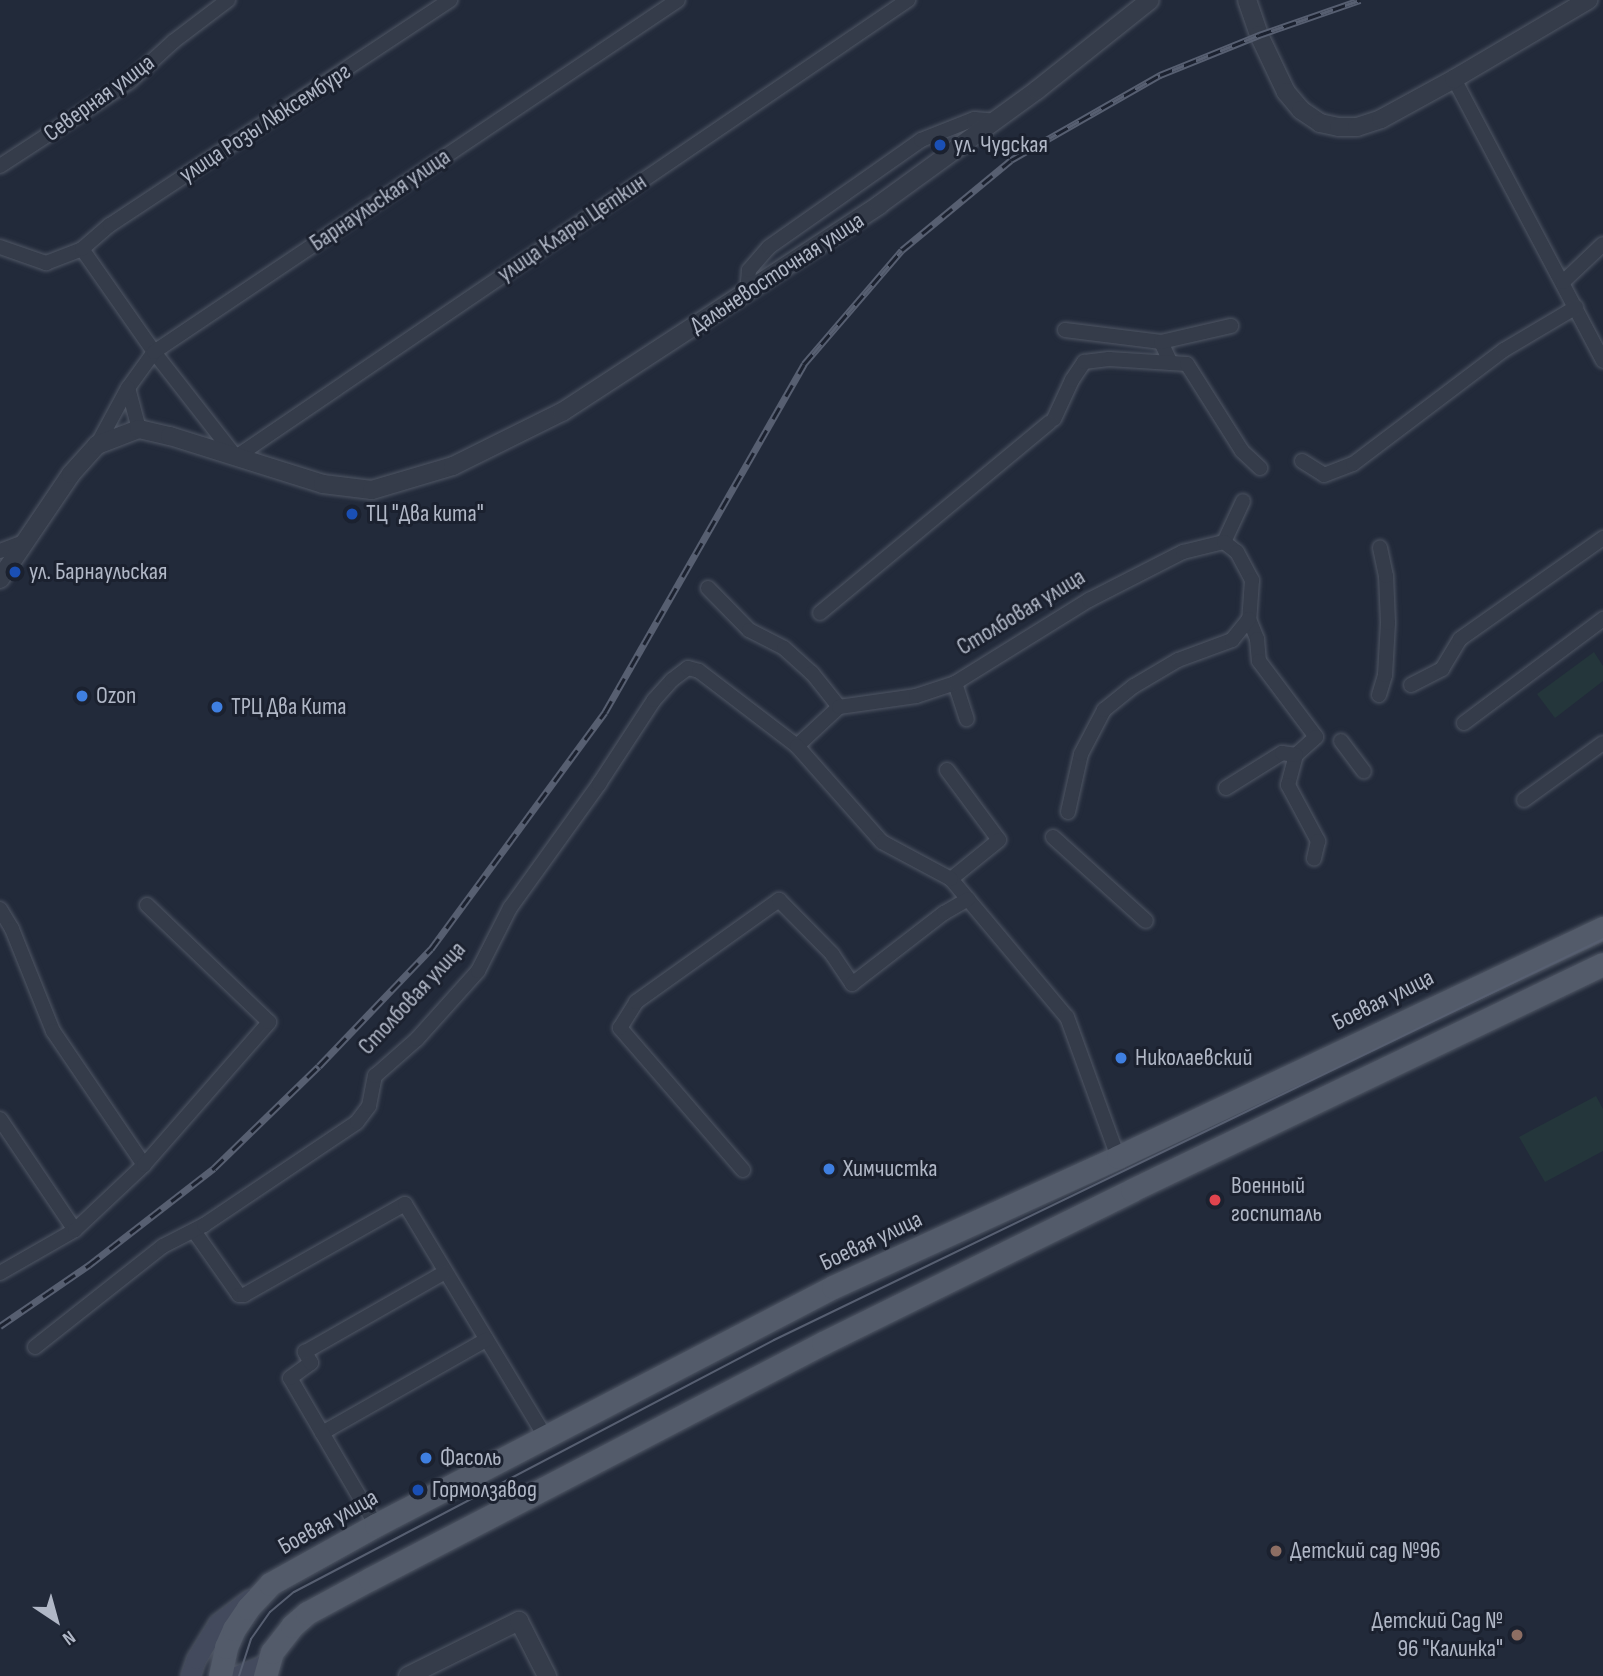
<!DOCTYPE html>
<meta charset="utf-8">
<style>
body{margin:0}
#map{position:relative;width:1603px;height:1676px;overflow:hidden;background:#222a3a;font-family:"Sofia Sans Condensed",sans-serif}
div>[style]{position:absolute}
.green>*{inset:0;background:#24363b}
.roads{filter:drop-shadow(0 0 2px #505765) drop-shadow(0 0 2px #505765)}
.minor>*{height:14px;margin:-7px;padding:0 7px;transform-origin:7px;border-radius:7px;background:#353c4a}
.tertiary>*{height:18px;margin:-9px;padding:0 9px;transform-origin:9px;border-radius:9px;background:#353c4a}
.secondary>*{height:19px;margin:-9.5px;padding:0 9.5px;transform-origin:9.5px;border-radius:9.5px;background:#434a5d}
.primary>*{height:23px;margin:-11.5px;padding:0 11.5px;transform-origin:11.5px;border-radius:11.5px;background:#535b6a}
.tram>*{height:2px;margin:-1px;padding:0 1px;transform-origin:1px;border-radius:1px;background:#575f71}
.rail>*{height:7px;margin-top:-3.5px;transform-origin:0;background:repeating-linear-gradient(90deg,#1b212f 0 13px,#575f71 0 26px);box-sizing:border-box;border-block:2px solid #575f71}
.dots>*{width:19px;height:19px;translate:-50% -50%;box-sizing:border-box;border:4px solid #1b212f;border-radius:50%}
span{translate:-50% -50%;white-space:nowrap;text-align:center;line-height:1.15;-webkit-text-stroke:6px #1b212f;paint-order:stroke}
.street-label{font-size:24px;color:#b0b7c6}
.poi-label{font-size:24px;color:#b0b7c6}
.left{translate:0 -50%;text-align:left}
.right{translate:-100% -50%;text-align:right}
.north{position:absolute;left:21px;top:1585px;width:70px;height:70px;-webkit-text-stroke:5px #1b212f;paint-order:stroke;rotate:144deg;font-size:19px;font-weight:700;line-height:28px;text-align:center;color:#b0b7c6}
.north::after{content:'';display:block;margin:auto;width:24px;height:32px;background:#b0b7c6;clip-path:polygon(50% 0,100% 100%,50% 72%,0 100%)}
</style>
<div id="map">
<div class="green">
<i style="clip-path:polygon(1594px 652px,1603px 666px,1603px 681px,1555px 718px,1537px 694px)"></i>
<i style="clip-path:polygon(1596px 1096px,1603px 1109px,1603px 1151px,1545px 1182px,1519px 1137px)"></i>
</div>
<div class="roads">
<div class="minor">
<i style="left:1454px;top:79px;width:319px;rotate:62.1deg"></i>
<i style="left:0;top:166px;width:154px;rotate:-33.1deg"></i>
<i style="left:129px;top:82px;width:61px;rotate:-42.3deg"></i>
<i style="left:174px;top:41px;width:68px;rotate:-37.2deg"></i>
<i style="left:0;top:247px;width:49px;rotate:19.2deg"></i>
<i style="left:46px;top:263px;width:39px;rotate:-21deg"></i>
<i style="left:82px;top:249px;width:126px;rotate:55deg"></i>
<i style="left:154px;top:352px;width:133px;rotate:52deg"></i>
<i style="left:236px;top:457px;width:813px;rotate:-34.22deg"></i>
<i style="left:82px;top:249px;width:37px;rotate:-41deg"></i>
<i style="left:110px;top:225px;width:408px;rotate:-33.5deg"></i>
<i style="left:1563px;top:282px;width:55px;rotate:-43.5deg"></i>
<i style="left:747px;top:293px;width:23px;rotate:-85deg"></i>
<i style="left:749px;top:270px;width:30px;rotate:-49deg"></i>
<i style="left:769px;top:247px;width:186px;rotate:-35.1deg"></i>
<i style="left:921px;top:140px;width:57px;rotate:-21.6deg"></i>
<i style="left:974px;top:119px;width:21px;rotate:5deg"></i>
<i style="left:1065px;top:330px;width:97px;rotate:7.1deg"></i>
<i style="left:1161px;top:342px;width:23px;rotate:65deg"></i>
<i style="left:1161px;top:342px;width:72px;rotate:-12.9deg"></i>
<i style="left:1054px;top:419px;width:43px;rotate:-65.2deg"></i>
<i style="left:1072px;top:380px;width:22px;rotate:-56deg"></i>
<i style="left:1084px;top:362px;width:25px;rotate:-7deg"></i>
<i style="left:1109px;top:359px;width:78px;rotate:3.7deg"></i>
<i style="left:1187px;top:364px;width:103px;rotate:57.7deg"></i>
<i style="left:1242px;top:451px;width:25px;rotate:43deg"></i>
<i style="left:139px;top:429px;width:42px;rotate:-105deg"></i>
<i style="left:128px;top:388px;width:44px;rotate:-54.2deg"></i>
<i style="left:154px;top:352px;width:631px;rotate:-33.89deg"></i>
<i style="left:97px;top:445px;width:65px;rotate:-61.5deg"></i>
<i style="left:1302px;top:461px;width:26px;rotate:32deg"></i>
<i style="left:1324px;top:475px;width:31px;rotate:-21deg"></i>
<i style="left:1353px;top:464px;width:189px;rotate:-37.1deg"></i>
<i style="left:1504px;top:350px;width:84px;rotate:-30.8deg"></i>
<i style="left:1224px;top:542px;width:45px;rotate:-65.1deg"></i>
<i style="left:0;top:551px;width:26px;rotate:-21deg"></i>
<i style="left:708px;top:588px;width:59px;rotate:45.7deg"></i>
<i style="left:749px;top:630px;width:39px;rotate:27deg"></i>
<i style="left:784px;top:648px;width:38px;rotate:42deg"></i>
<i style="left:812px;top:673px;width:43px;rotate:51.5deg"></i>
<i style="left:820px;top:613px;width:298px;rotate:-39.7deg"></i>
<i style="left:955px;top:683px;width:38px;rotate:72deg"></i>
<i style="left:1411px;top:685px;width:35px;rotate:-27deg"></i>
<i style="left:1442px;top:669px;width:35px;rotate:-59deg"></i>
<i style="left:1460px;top:639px;width:175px;rotate:-35.2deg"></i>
<i style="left:1379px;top:695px;width:21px;rotate:-73deg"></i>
<i style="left:1385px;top:675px;width:52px;rotate:-86.7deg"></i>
<i style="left:1388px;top:623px;width:47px;rotate:-92.4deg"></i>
<i style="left:1386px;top:576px;width:29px;rotate:-102deg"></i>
<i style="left:1464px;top:723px;width:174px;rotate:-36.8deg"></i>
<i style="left:1341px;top:741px;width:38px;rotate:53deg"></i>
<i style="left:797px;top:746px;width:57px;rotate:-42.9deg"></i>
<i style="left:839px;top:707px;width:78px;rotate:-8.1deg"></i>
<i style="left:916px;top:696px;width:41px;rotate:-18.4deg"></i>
<i style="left:955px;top:683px;width:158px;rotate:-31.8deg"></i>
<i style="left:1089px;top:600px;width:106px;rotate:-27.1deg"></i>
<i style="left:1183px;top:552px;width:42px;rotate:-13.7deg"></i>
<i style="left:1224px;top:542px;width:16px;rotate:38deg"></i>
<i style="left:1237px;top:552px;width:32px;rotate:62deg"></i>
<i style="left:1252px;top:580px;width:39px;rotate:94deg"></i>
<i style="left:1249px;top:619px;width:22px;rotate:68deg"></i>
<i style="left:1257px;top:639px;width:22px;rotate:85deg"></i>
<i style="left:1259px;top:661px;width:95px;rotate:53.1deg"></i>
<i style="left:1316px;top:737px;width:27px;rotate:138deg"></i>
<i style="left:1296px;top:755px;width:31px;rotate:105deg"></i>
<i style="left:1288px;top:785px;width:64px;rotate:61.8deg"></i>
<i style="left:1318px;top:841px;width:18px;rotate:103deg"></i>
<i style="left:947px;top:770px;width:87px;rotate:53.4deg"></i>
<i style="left:999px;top:840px;width:62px;rotate:140.9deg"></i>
<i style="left:951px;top:879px;width:180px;rotate:50deg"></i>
<i style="left:1067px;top:1017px;width:149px;rotate:70deg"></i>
<i style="left:1226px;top:788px;width:66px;rotate:-32deg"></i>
<i style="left:1282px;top:753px;width:14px;rotate:8deg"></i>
<i style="left:1524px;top:800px;width:97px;rotate:-35.8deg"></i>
<i style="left:1068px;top:812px;width:59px;rotate:-77.4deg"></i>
<i style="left:1081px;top:754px;width:50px;rotate:-62.4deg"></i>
<i style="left:1104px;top:710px;width:38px;rotate:-39deg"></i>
<i style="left:1134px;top:686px;width:51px;rotate:-30.6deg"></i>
<i style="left:1178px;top:660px;width:58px;rotate:-20.3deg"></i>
<i style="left:1232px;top:640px;width:27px;rotate:-51deg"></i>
<i style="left:1053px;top:837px;width:125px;rotate:42.1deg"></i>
<i style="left:0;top:909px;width:23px;rotate:59deg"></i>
<i style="left:12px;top:929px;width:110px;rotate:68.1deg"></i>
<i style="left:53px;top:1031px;width:162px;rotate:55.8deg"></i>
<i style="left:0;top:1119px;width:134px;rotate:56deg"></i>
<i style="left:743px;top:1170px;width:188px;rotate:-130.9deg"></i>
<i style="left:620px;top:1028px;width:31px;rotate:-58deg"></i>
<i style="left:636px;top:1002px;width:176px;rotate:-35.5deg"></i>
<i style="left:779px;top:900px;width:76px;rotate:45.5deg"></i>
<i style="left:832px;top:954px;width:36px;rotate:56deg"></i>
<i style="left:852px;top:984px;width:116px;rotate:-37.7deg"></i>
<i style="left:944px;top:913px;width:28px;rotate:-30deg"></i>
<i style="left:194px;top:1231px;width:78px;rotate:54.9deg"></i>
<i style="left:239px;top:1295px;width:5px"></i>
<i style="left:244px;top:1295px;width:185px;rotate:-29.5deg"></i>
<i style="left:405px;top:1204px;width:271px;rotate:58.9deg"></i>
<i style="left:0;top:1273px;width:86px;rotate:-29.8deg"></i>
<i style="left:75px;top:1230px;width:95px;rotate:-43.3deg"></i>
<i style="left:144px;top:1165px;width:190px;rotate:-48.8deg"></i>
<i style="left:269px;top:1022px;width:169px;rotate:-136.2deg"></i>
<i style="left:35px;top:1347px;width:163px;rotate:-38.3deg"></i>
<i style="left:163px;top:1246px;width:46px;rotate:-27.1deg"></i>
<i style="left:204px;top:1225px;width:184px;rotate:-33.9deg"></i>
<i style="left:357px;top:1122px;width:20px;rotate:-53deg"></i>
<i style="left:369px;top:1106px;width:31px;rotate:-79deg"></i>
<i style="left:375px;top:1076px;width:56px;rotate:-41.4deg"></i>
<i style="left:417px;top:1039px;width:91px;rotate:-48.1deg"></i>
<i style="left:478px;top:971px;width:71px;rotate:-63.1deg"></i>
<i style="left:510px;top:908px;width:153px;rotate:-54.3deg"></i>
<i style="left:599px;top:784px;width:100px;rotate:-56.8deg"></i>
<i style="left:654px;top:700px;width:27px;rotate:-48deg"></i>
<i style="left:672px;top:680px;width:20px;rotate:-37deg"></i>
<i style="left:688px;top:668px;width:11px;rotate:15deg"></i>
<i style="left:699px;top:671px;width:123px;rotate:37.4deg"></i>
<i style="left:797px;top:746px;width:128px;rotate:48.5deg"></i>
<i style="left:882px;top:842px;width:78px;rotate:28.2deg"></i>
<i style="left:322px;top:1433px;width:189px;rotate:-29.6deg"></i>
<i style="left:376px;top:1525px;width:170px;rotate:-120.3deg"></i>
<i style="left:290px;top:1378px;width:26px;rotate:-36deg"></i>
<i style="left:311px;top:1363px;width:13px;rotate:-119deg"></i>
<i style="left:305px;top:1352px;width:161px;rotate:-29.7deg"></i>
</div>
<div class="tertiary">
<i style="left:1247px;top:0;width:37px;rotate:71deg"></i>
<i style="left:1259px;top:35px;width:63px;rotate:64.7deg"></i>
<i style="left:1286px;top:92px;width:23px;rotate:50deg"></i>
<i style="left:1301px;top:110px;width:23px;rotate:34deg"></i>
<i style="left:1320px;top:123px;width:19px;rotate:12deg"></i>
<i style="left:1339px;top:127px;width:18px"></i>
<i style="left:1357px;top:127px;width:25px;rotate:-18deg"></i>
<i style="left:1381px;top:119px;width:83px;rotate:-28.7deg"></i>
<i style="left:1454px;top:79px;width:156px;rotate:-30.5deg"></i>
<i style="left:0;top:579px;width:127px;rotate:-55.9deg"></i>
<i style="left:71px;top:474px;width:39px;rotate:-48deg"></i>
<i style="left:97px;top:445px;width:45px;rotate:-20.9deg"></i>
<i style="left:139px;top:429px;width:32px;rotate:13deg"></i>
<i style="left:170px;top:436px;width:160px;rotate:17.4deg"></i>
<i style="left:323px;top:484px;width:49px;rotate:7deg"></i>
<i style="left:372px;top:490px;width:84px;rotate:-16.5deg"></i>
<i style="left:453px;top:466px;width:122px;rotate:-26.4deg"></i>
<i style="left:562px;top:412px;width:379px;rotate:-33.1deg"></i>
<i style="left:879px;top:205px;width:195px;rotate:-36deg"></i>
<i style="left:1037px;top:90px;width:144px;rotate:-38.5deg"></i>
<i style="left:408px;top:1676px;width:124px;rotate:-26.4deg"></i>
<i style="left:519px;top:1621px;width:62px;rotate:63deg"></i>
</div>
<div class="secondary">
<i style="left:190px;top:1676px;width:18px;rotate:-71deg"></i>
<i style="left:196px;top:1659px;width:42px;rotate:-58.6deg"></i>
<i style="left:218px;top:1623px;width:40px;rotate:-37deg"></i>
<i style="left:236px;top:1676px;width:35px;rotate:-22deg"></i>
</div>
<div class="primary">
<i style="left:220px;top:1676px;width:30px;rotate:-78deg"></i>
<i style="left:226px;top:1647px;width:20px;rotate:-66deg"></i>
<i style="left:234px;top:1629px;width:25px;rotate:-56deg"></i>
<i style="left:248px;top:1608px;width:33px;rotate:-47deg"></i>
<i style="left:270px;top:1584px;width:121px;rotate:-29.1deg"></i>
<i style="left:376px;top:1525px;width:515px;rotate:-27.51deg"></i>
<i style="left:833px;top:1287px;width:313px;rotate:-24.5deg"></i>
<i style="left:1118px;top:1157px;width:536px;rotate:-25.28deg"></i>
<i style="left:265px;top:1676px;width:25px;rotate:-74deg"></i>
<i style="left:272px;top:1652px;width:33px;rotate:-52deg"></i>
<i style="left:292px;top:1626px;width:20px;rotate:-41deg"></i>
<i style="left:307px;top:1613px;width:72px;rotate:-28.4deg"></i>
<i style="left:370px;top:1579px;width:511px;rotate:-27.52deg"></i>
<i style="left:823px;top:1343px;width:345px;rotate:-26.3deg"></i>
<i style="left:1132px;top:1190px;width:522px;rotate:-25.63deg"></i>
</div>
</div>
<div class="tram">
<i style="left:239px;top:1676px;width:39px;rotate:-72deg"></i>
<i style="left:251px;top:1639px;width:33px;rotate:-55deg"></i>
<i style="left:270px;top:1612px;width:31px;rotate:-40deg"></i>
<i style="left:294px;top:1592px;width:542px;rotate:-27.7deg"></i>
<i style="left:774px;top:1340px;width:921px;rotate:-25.81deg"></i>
</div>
<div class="rail">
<i style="left:0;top:1326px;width:108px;rotate:-34.4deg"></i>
<i style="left:89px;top:1265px;width:158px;rotate:-37.8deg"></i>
<i style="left:214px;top:1168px;width:146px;rotate:-44.2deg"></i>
<i style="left:319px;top:1066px;width:162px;rotate:-46.3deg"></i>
<i style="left:431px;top:949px;width:294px;rotate:-53.7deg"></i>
<i style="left:605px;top:712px;width:401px;rotate:-60.2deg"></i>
<i style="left:804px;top:364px;width:150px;rotate:-49.3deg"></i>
<i style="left:902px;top:250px;width:141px;rotate:-39.5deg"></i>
<i style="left:1011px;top:160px;width:172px;rotate:-29.7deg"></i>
<i style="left:1160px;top:75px;width:107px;rotate:-22deg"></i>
<i style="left:1259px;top:35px;width:107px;rotate:-19.1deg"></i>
</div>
<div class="dots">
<i style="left:940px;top:145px;background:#1a4fb4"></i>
<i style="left:352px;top:514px;background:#1a4fb4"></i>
<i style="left:15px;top:572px;background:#1a4fb4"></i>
<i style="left:82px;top:696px;background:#3f7fe0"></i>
<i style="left:217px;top:707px;background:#3f7fe0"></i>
<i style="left:1121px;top:1058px;background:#3f7fe0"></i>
<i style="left:829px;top:1169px;background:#3f7fe0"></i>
<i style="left:1215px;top:1200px;background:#e0444e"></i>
<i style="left:426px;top:1458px;background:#3f7fe0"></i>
<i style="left:418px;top:1490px;background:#1a4fb4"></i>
<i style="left:1276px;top:1551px;background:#8d6e63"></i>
<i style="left:1517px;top:1635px;background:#8d6e63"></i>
</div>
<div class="street-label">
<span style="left:99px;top:98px;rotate:-36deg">Северная улица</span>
<span style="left:265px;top:123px;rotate:-33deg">улица Розы Люксембург</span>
<span style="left:380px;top:200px;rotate:-34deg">Барнаульская улица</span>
<span style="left:572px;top:228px;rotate:-34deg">улица Клары Цеткин</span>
<span style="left:777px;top:273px;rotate:-33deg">Дальневосточная улица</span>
<span style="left:1021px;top:612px;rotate:-31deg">Столбовая улица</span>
<span style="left:412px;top:998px;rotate:-47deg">Столбовая улица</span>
<span style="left:1383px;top:1000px;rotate:-26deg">Боевая улица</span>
<span style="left:871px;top:1241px;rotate:-25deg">Боевая улица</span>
<span style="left:328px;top:1522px;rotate:-29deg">Боевая улица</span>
</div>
<div class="poi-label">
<span class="left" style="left:954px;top:145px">ул. Чудская</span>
<span class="left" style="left:366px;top:514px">ТЦ "Два кита"</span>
<span class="left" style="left:29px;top:572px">ул. Барнаульская</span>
<span class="left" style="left:96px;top:696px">Ozon</span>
<span class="left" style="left:231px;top:707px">ТРЦ Два Кита</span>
<span class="left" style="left:1135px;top:1058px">Николаевский</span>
<span class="left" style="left:843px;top:1169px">Химчистка</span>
<span class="left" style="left:1231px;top:1200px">Военный<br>госпиталь</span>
<span class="left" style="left:440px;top:1458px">Фасоль</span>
<span class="left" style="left:432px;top:1490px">Гормолзавод</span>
<span class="left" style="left:1290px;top:1551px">Детский сад №96</span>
<span class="right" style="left:1503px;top:1635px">Детский Сад №<br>96 "Калинка"</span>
</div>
<div class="north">N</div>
</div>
